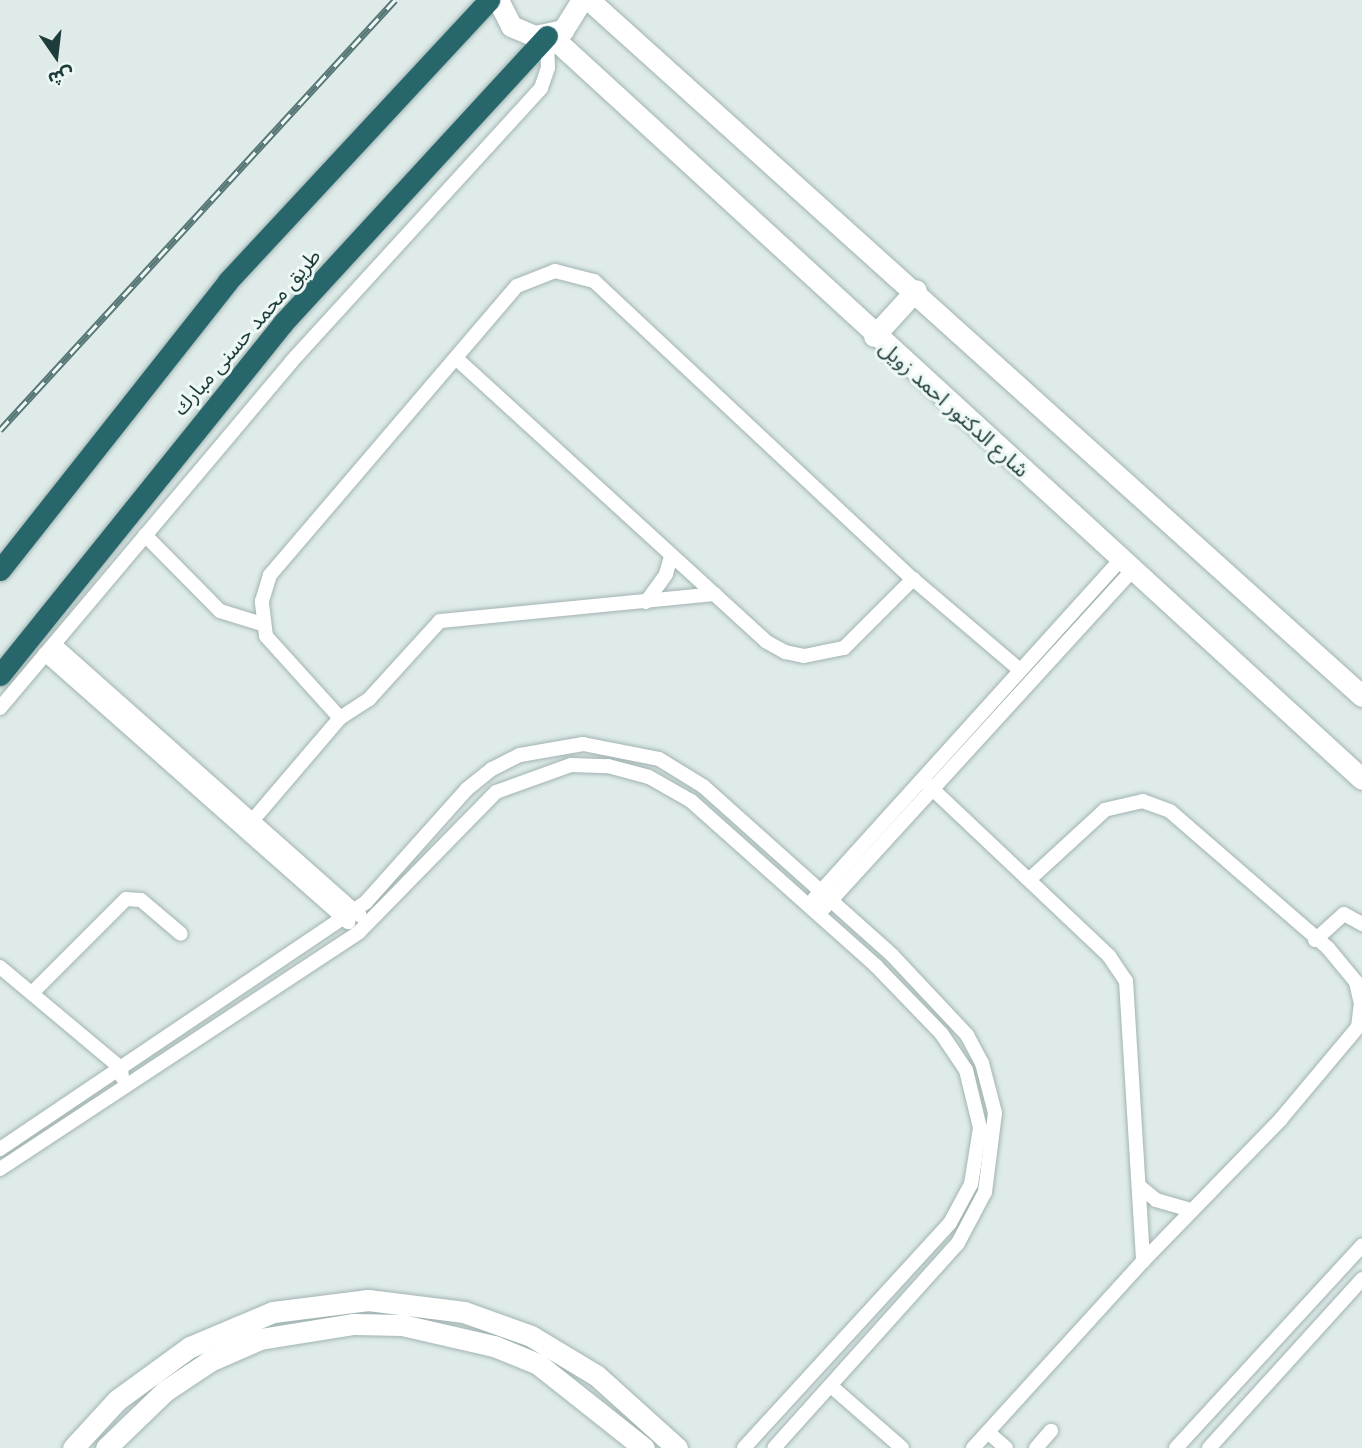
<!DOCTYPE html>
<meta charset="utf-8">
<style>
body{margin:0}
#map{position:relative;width:1362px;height:1448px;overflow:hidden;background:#deebe9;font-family:Montserrat,"Noto Sans Arabic",sans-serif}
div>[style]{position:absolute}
.roads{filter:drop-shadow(0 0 2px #a1b3b2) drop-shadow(0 0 2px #a1b3b2)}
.street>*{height:14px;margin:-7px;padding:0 7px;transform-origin:7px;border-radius:7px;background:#fff}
.secondary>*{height:21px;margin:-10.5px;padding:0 10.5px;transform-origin:10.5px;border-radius:10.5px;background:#fff}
.highway>*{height:21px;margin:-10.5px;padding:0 10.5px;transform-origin:10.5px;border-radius:10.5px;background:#27676b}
.rail>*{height:7px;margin-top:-3.5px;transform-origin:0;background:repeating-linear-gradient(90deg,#eef8f5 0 13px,#587878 0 26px);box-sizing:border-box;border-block:2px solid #587878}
span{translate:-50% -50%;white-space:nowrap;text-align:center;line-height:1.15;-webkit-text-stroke:6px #eef8f5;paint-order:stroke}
.street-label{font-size:21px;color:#1e3c3c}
.north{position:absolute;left:21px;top:21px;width:70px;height:70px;-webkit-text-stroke:5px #eef8f5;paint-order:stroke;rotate:166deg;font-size:19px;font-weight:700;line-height:28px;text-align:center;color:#1e3c3c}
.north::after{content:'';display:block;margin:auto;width:24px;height:32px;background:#1e3c3c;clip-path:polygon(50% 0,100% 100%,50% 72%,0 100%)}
</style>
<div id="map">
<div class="roads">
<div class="street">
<i style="left:458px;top:360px;width:418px;rotate:42.4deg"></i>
<i style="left:767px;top:642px;width:21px;rotate:29deg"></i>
<i style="left:785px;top:652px;width:19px;rotate:12deg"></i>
<i style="left:804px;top:656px;width:41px;rotate:-11.3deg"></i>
<i style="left:844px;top:648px;width:98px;rotate:-45deg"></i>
<i style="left:145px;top:535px;width:107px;rotate:45.4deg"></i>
<i style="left:220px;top:611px;width:44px;rotate:17.2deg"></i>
<i style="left:646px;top:602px;width:34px;rotate:-54deg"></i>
<i style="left:666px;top:574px;width:19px;rotate:-74deg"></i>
<i style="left:54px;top:644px;width:409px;rotate:41.6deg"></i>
<i style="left:45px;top:654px;width:405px;rotate:41.5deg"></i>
<i style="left:0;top:708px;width:452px;rotate:-49.9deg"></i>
<i style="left:291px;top:362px;width:371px;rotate:-47.6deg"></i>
<i style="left:541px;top:88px;width:21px;rotate:-71deg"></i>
<i style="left:548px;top:68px;width:32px;rotate:-92deg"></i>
<i style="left:340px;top:718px;width:110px;rotate:-132.1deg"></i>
<i style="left:266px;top:636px;width:35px;rotate:-97deg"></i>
<i style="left:262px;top:601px;width:27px;rotate:-73deg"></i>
<i style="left:270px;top:575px;width:380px;rotate:-49.5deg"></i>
<i style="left:517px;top:286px;width:41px;rotate:-21.5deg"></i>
<i style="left:555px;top:271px;width:40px;rotate:14.4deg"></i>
<i style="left:594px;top:281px;width:437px;rotate:43.1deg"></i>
<i style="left:913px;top:579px;width:140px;rotate:40.4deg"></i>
<i style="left:924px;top:781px;width:255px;rotate:43.4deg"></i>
<i style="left:1109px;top:956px;width:30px;rotate:56deg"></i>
<i style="left:1126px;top:981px;width:281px;rotate:86.5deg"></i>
<i style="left:246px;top:828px;width:145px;rotate:-49.5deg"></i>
<i style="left:340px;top:718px;width:35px;rotate:-33deg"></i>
<i style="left:369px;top:699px;width:105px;rotate:-47.7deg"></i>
<i style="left:440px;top:621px;width:276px;rotate:-5.6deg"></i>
<i style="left:814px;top:899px;width:457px;rotate:-47.9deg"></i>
<i style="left:824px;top:908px;width:457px;rotate:-47.6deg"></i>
<i style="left:1315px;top:940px;width:39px;rotate:-42deg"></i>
<i style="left:1344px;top:914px;width:21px;rotate:29deg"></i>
<i style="left:0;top:967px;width:158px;rotate:39.9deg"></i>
<i style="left:121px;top:1068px;width:9px;rotate:84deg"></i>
<i style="left:32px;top:993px;width:133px;rotate:-45deg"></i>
<i style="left:126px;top:899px;width:15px;rotate:4deg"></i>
<i style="left:141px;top:900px;width:52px;rotate:40.4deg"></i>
<i style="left:0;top:1149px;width:442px;rotate:-34deg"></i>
<i style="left:366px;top:902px;width:152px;rotate:-48.2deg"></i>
<i style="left:467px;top:789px;width:32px;rotate:-39deg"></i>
<i style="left:492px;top:769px;width:31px;rotate:-27deg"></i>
<i style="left:520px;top:755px;width:64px;rotate:-9.9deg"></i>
<i style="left:583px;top:744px;width:77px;rotate:11.2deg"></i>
<i style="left:659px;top:759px;width:52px;rotate:31.5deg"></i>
<i style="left:703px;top:786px;width:254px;rotate:41.8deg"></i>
<i style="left:892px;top:955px;width:110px;rotate:46.8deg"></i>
<i style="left:967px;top:1035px;width:32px;rotate:62deg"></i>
<i style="left:982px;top:1063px;width:52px;rotate:75.4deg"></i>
<i style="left:995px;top:1113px;width:80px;rotate:97.2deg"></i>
<i style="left:985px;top:1192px;width:58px;rotate:117.9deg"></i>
<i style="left:958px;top:1243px;width:275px;rotate:131.9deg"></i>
<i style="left:0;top:1169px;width:430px;rotate:-33.4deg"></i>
<i style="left:359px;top:932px;width:196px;rotate:-45.6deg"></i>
<i style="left:496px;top:792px;width:80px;rotate:-19.8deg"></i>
<i style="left:571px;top:765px;width:37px;rotate:2deg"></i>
<i style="left:608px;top:766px;width:42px;rotate:15deg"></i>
<i style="left:649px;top:777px;width:48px;rotate:29.7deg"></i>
<i style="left:691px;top:801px;width:248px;rotate:41.7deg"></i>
<i style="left:876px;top:966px;width:93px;rotate:45.9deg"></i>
<i style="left:941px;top:1033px;width:45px;rotate:56deg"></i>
<i style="left:966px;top:1070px;width:60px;rotate:76.4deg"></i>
<i style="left:980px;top:1128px;width:57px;rotate:99.1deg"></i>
<i style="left:971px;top:1184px;width:44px;rotate:118.3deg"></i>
<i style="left:950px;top:1223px;width:305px;rotate:132.5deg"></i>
<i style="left:1139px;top:1186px;width:22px;rotate:39deg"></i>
<i style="left:1156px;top:1200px;width:37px;rotate:16deg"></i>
<i style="left:831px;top:1386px;width:94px;rotate:41.1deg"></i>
<i style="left:990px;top:1434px;width:21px;rotate:41deg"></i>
<i style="left:973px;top:1448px;width:253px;rotate:-47.7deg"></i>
<i style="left:1143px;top:1261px;width:197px;rotate:-45.8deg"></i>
<i style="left:1280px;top:1120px;width:121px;rotate:-50deg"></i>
<i style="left:1358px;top:1027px;width:23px;rotate:-83deg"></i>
<i style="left:1361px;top:1004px;width:23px;rotate:-103deg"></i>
<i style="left:1356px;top:982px;width:44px;rotate:-129.5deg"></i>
<i style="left:1328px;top:948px;width:209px;rotate:-139.1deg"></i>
<i style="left:1170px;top:811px;width:29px;rotate:-160deg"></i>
<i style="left:1143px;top:801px;width:39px;rotate:167deg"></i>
<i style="left:1105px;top:810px;width:103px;rotate:137.4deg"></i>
<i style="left:1036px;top:1448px;width:23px;rotate:-49deg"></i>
<i style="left:1176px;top:1448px;width:275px;rotate:-47.4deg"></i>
<i style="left:1209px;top:1448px;width:228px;rotate:-47.8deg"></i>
</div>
<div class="secondary">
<i style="left:498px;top:0;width:29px;rotate:63deg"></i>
<i style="left:511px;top:26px;width:26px;rotate:23deg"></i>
<i style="left:535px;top:36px;width:29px;rotate:-12deg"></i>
<i style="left:563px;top:30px;width:36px;rotate:-58deg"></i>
<i style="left:589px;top:0;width:1040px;rotate:42deg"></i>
<i style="left:550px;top:35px;width:1101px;rotate:42.5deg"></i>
<i style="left:874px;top:336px;width:62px;rotate:-47.6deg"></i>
<i style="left:73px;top:1448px;width:65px;rotate:-47.5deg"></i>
<i style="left:117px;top:1400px;width:90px;rotate:-36deg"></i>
<i style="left:190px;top:1347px;width:90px;rotate:-22.9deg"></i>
<i style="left:273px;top:1312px;width:96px;rotate:-7.2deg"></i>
<i style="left:368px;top:1300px;width:97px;rotate:7.1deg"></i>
<i style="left:464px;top:1312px;width:71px;rotate:19.7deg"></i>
<i style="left:531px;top:1336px;width:76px;rotate:31deg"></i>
<i style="left:596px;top:1375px;width:109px;rotate:42deg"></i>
<i style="left:106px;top:1448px;width:82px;rotate:-44deg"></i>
<i style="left:165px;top:1391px;width:54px;rotate:-33.7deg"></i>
<i style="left:210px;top:1361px;width:55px;rotate:-23.7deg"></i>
<i style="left:260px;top:1339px;width:95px;rotate:-9.1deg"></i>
<i style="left:354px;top:1324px;width:48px;rotate:1.2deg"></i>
<i style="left:402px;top:1325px;width:94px;rotate:12.9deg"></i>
<i style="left:494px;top:1346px;width:48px;rotate:22.2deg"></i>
<i style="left:538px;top:1364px;width:135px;rotate:38.4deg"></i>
</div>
<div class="highway">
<i style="left:0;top:570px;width:368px;rotate:-51.7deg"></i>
<i style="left:228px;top:281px;width:384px;rotate:-47.1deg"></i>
<i style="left:0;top:675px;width:452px;rotate:-51.2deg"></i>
<i style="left:283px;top:323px;width:390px;rotate:-47.4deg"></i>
</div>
</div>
<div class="rail">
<i style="left:0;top:430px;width:584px;rotate:-47.43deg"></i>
</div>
<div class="street-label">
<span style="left:247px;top:332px;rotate:-49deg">طريق محمد حسنى مبارك</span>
<span style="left:954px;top:409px;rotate:42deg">شارع الدكتور احمد زويل</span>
</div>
<div class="north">ش</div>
</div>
